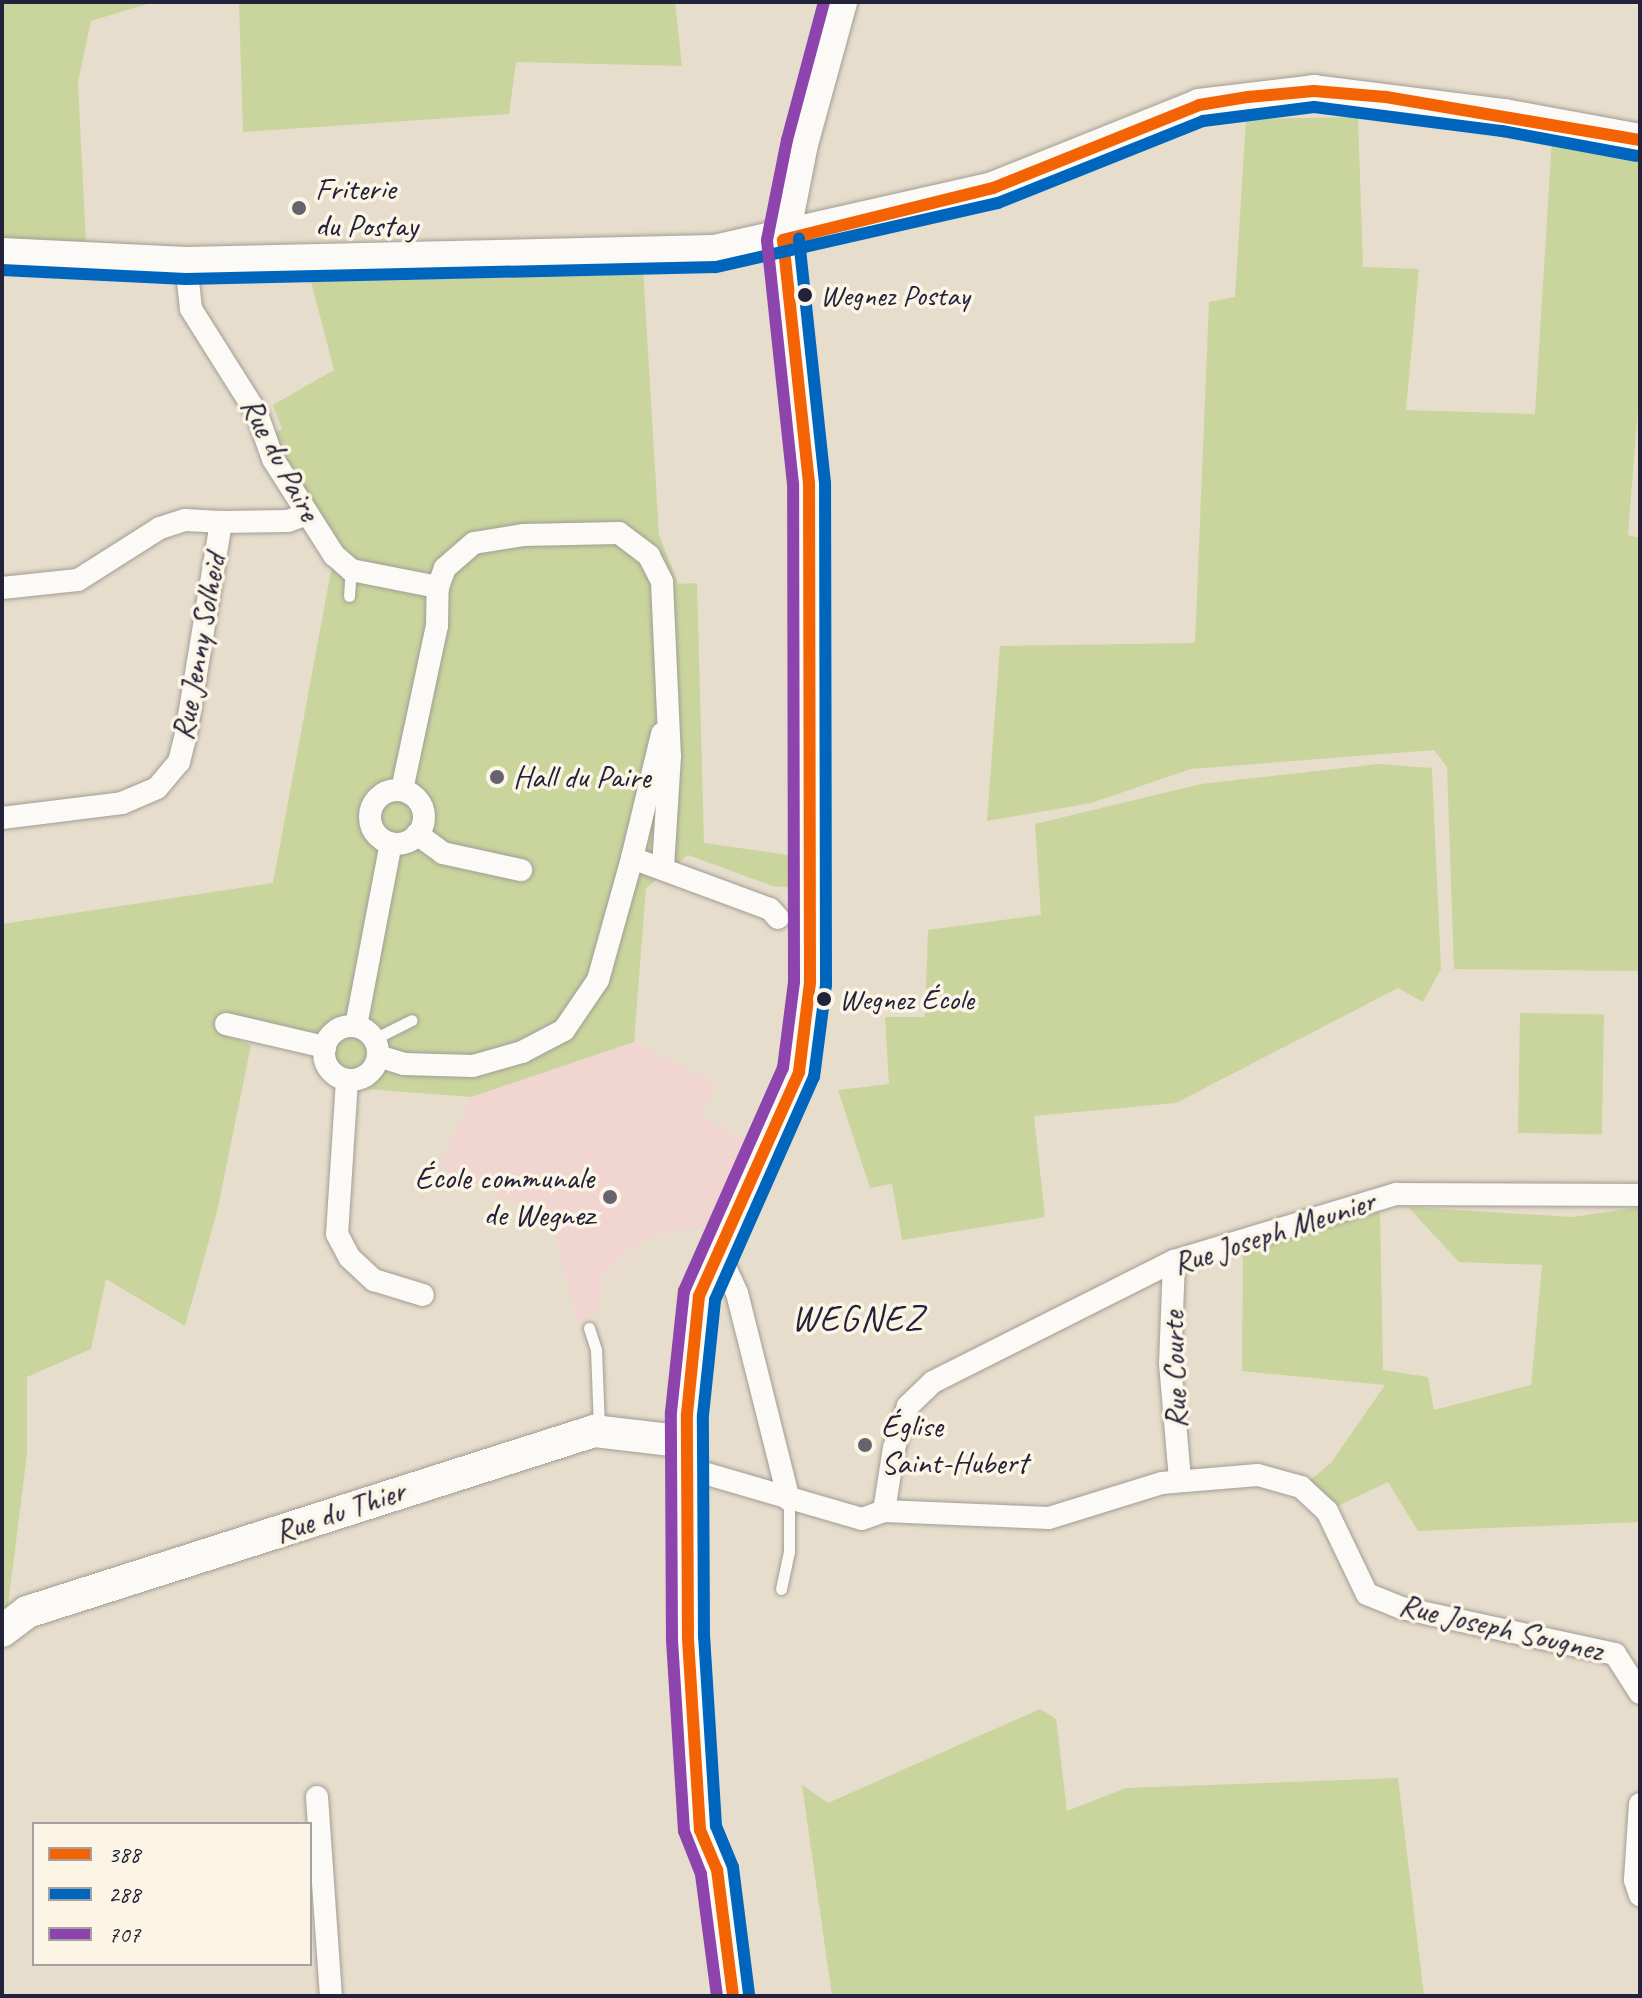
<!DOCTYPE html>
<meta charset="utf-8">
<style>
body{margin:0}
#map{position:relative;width:1642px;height:1998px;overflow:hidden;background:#e7ddcc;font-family:Caveat,sans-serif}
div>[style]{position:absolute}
.built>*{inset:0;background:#f0d5d0}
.green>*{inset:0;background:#c9d59d;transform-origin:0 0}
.roads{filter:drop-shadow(0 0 2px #a29c95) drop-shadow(0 0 2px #a29c95)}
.lane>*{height:11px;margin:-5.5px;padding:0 5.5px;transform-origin:5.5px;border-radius:5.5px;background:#fbfaf7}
.street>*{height:22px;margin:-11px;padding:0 11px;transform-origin:11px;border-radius:11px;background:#fbfaf7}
.street>.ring{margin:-11px;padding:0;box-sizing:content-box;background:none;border:22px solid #fbfaf7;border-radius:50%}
.secondary>*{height:32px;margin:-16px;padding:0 16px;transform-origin:16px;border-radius:16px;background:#fbfaf7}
.bus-1>*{height:12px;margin:-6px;padding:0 6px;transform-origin:6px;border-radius:6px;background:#f46303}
.bus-2>*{height:12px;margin:-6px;padding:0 6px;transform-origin:6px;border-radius:6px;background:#0065bd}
.bus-3>*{height:12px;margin:-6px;padding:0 6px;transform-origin:6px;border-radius:6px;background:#8e44ad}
.dots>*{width:22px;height:22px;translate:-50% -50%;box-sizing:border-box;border:4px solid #fcf5e5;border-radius:50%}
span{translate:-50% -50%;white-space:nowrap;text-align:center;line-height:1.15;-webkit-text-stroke:7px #fcf5e5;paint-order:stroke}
.bus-label{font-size:30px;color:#22223b}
.left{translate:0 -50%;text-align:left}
.poi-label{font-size:32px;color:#22223b}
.right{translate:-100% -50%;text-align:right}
.street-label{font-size:32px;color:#22223b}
.quarter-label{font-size:36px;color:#22223b;letter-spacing:2px}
.frame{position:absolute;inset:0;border:4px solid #22223b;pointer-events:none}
.legend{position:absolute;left:32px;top:1822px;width:280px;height:144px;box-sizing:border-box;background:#fcf5e5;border:2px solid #a5a1a1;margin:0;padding:10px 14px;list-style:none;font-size:24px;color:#22223b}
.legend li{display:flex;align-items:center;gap:16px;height:40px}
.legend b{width:40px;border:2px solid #a5a1a1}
</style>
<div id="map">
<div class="built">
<i style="clip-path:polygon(634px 1042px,717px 1084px,700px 1115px,749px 1143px,705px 1226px,661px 1234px,631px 1248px,603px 1275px,597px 1312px,578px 1323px,550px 1220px,439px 1167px,471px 1097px)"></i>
</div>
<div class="green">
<i style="clip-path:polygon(2px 2px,154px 2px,91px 21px,78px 82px,86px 244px,2px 243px)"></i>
<i style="clip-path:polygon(239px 2px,675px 2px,682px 66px,516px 62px,509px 114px,243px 132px)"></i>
<i style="clip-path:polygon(1358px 117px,1363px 267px,1419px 269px,1406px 410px,1535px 414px,1552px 138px,1640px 156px,1640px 383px,1628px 535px,1640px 538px,1640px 971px,1454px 969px,1447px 767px,1434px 750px,1191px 769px,1091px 803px,987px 821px,1000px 646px,1195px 643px,1209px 302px,1235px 297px,1246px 119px)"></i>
<i style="clip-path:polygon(643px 268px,659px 535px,678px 584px,697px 583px,704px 843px,795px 856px,796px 880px,788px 887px,772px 886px,688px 855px,646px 888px,634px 1042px,471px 1097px,341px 1087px,317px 1070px,311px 1054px,229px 1014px,223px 1035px,251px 1045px,217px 1212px,185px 1326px,106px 1279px,91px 1349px,27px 1377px,27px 1454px,8px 1605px,2px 1611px,2px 924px,273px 883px,334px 555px,273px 459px,275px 433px,282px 429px,273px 405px,334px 370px,308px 270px)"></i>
<i style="clip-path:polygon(1378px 764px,1432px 768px,1441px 969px,1423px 1002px,1398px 988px,1176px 1103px,1034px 1116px,1045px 1217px,902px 1240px,892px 1184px,870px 1188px,838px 1090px,889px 1084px,885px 1017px,925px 1017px,928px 930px,1041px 915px,1035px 824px,1201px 784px)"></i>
<i style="left:1520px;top:1013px;width:84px;height:120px;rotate:1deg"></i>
<i style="clip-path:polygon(1408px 1207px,1573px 1217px,1640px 1207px,1640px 1522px,1418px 1531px,1388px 1482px,1338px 1506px,1309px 1481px,1331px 1463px,1385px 1385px,1242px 1371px,1243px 1252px,1380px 1212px,1383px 1370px,1428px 1377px,1434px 1410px,1531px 1385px,1542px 1265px,1459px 1262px)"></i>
<i style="clip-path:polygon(1040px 1709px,1056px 1719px,1067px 1811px,1126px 1788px,1398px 1778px,1424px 1996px,832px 1996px,802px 1785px,828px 1803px)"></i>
</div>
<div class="roads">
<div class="lane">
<i style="left:349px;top:596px;width:26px;rotate:-86deg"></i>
<i style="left:374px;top:1039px;width:42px;rotate:-26.6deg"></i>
<i style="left:589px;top:1328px;width:23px;rotate:72deg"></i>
<i style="left:596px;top:1350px;width:77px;rotate:87.8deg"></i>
<i style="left:781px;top:1589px;width:38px;rotate:-78deg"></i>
<i style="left:789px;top:1552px;width:52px;rotate:-90deg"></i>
</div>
<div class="street">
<i style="left:186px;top:263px;width:46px;rotate:83.8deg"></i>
<i style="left:191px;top:309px;width:124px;rotate:57.8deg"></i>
<i style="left:257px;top:414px;width:48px;rotate:70.4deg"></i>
<i style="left:273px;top:459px;width:114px;rotate:57.6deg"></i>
<i style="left:334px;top:555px;width:23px;rotate:41deg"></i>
<i style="left:351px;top:570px;width:89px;rotate:11.1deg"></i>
<i style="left:438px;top:587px;width:20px;rotate:-70deg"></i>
<i style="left:445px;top:568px;width:38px;rotate:-41deg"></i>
<i style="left:474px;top:543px;width:51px;rotate:-9.1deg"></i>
<i style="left:524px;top:535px;width:95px;rotate:-1.2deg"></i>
<i style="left:619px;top:533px;width:38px;rotate:37deg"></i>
<i style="left:649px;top:556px;width:29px;rotate:63deg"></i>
<i style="left:662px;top:582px;width:174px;rotate:87.4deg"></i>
<i style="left:670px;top:756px;width:111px;rotate:93.6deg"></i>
<i style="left:2px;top:588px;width:76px;rotate:-6deg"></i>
<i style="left:78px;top:580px;width:97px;rotate:-32.4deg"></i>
<i style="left:160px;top:528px;width:26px;rotate:-18deg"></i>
<i style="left:185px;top:520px;width:36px;rotate:3deg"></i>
<i class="ring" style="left:370px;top:790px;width:32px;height:32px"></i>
<i style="left:402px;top:790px;width:168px;rotate:-78deg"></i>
<i style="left:437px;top:626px;width:39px;rotate:-89deg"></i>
<i style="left:2px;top:818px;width:121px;rotate:-7.1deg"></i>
<i style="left:122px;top:803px;width:38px;rotate:-23deg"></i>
<i style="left:157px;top:788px;width:34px;rotate:-50deg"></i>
<i style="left:179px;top:762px;width:29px;rotate:-76deg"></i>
<i style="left:186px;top:734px;width:215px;rotate:-80.6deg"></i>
<i style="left:221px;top:522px;width:67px;rotate:-0.9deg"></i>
<i style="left:288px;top:521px;width:20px;rotate:-20deg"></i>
<i style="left:417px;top:834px;width:32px;rotate:36deg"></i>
<i style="left:443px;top:853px;width:80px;rotate:12.3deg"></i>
<i style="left:632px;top:858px;width:128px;rotate:-76.4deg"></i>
<i style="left:226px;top:1024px;width:102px;rotate:13.1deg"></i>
<i style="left:356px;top:1026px;width:186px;rotate:-79.2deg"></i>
<i class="ring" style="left:324px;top:1026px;width:32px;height:32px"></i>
<i style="left:378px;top:1056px;width:27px;rotate:17deg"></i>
<i style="left:404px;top:1064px;width:69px;rotate:1.7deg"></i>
<i style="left:473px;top:1066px;width:51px;rotate:-15.9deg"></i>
<i style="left:522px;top:1052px;width:47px;rotate:-27.6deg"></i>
<i style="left:564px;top:1030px;width:60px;rotate:-55.8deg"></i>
<i style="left:598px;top:980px;width:127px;rotate:-74.4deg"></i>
<i style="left:632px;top:858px;width:147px;rotate:20.3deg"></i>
<i style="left:770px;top:909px;width:12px;rotate:48deg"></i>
<i style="left:347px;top:1080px;width:154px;rotate:93.7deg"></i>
<i style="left:337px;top:1234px;width:27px;rotate:62deg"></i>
<i style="left:350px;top:1258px;width:33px;rotate:43deg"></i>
<i style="left:374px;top:1280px;width:51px;rotate:17deg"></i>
<i style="left:718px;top:1252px;width:45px;rotate:65.1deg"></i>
<i style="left:737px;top:1293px;width:213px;rotate:75.9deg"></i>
<i style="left:1174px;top:1261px;width:102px;rotate:92.2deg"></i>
<i style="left:1170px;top:1363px;width:116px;rotate:85.1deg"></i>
<i style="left:690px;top:1469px;width:179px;rotate:16.2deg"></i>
<i style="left:862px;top:1519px;width:23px;rotate:-20deg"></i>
<i style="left:884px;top:1511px;width:165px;rotate:2.4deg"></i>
<i style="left:1049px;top:1518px;width:118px;rotate:-17.2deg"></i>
<i style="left:1162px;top:1483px;width:96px;rotate:-4.8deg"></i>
<i style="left:1258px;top:1475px;width:45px;rotate:15.6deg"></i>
<i style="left:1301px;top:1487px;width:35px;rotate:43deg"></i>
<i style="left:1327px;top:1511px;width:92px;rotate:64.3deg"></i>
<i style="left:1367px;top:1594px;width:38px;rotate:22deg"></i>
<i style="left:1402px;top:1608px;width:218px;rotate:12.2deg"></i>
<i style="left:1615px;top:1654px;width:46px;rotate:57.3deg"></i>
<i style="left:884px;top:1511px;width:64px;rotate:-81deg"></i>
<i style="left:894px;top:1448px;width:44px;rotate:-71.6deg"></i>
<i style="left:908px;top:1406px;width:35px;rotate:-44deg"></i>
<i style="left:933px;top:1382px;width:270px;rotate:-26.7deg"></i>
<i style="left:1174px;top:1261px;width:232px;rotate:-16.8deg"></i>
<i style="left:1396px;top:1194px;width:244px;rotate:0.2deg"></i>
<i style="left:317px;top:1797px;width:199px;rotate:86deg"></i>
<i style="left:1640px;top:1804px;width:76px;rotate:93.8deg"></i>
<i style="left:1635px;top:1880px;width:16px;rotate:72deg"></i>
</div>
<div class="secondary">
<i style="left:2px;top:254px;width:184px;rotate:2.8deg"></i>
<i style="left:186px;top:263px;width:528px;rotate:-1.3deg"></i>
<i style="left:714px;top:251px;width:286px;rotate:-12.7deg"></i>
<i style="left:993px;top:188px;width:222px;rotate:-21.9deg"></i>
<i style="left:1199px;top:105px;width:116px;rotate:-6.9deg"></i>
<i style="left:1314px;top:91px;width:192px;rotate:7.2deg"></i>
<i style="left:1504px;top:115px;width:138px;rotate:10.4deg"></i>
<i style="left:2px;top:1631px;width:31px;rotate:-37deg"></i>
<i style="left:27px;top:1612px;width:595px;rotate:-17.7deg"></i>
<i style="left:594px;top:1431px;width:94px;rotate:6.7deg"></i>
<i style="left:733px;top:1996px;width:127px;rotate:-97.2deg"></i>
<i style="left:717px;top:1870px;width:43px;rotate:-113deg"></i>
<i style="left:700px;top:1830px;width:192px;rotate:-93.6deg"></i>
<i style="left:688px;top:1638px;width:224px;rotate:-90.3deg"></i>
<i style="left:687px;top:1414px;width:119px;rotate:-84.2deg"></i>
<i style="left:699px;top:1296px;width:245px;rotate:-65.9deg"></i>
<i style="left:799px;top:1072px;width:90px;rotate:-83deg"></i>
<i style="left:810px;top:983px;width:500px;rotate:-90.11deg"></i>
<i style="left:809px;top:483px;width:244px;rotate:-96.1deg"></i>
<i style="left:783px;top:240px;width:98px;rotate:-78.8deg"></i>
<i style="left:802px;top:144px;width:147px;rotate:-74.6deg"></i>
</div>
</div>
<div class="bus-1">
<i style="left:783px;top:240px;width:216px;rotate:-13.9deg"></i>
<i style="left:993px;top:188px;width:222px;rotate:-21.9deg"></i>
<i style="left:1199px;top:105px;width:50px;rotate:-9.3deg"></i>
<i style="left:1248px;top:97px;width:66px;rotate:-5.2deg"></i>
<i style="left:1314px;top:91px;width:72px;rotate:4.8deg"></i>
<i style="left:1386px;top:97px;width:258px;rotate:9.6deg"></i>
<i style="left:733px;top:1996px;width:127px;rotate:-97.2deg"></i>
<i style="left:717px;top:1870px;width:43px;rotate:-113deg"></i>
<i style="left:700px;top:1830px;width:192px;rotate:-93.6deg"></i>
<i style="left:688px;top:1638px;width:224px;rotate:-90.3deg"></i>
<i style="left:687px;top:1414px;width:119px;rotate:-84.2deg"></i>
<i style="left:699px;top:1296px;width:245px;rotate:-65.9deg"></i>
<i style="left:799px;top:1072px;width:90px;rotate:-83deg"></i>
<i style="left:810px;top:983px;width:500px;rotate:-90.11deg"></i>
<i style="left:809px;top:483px;width:244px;rotate:-96.1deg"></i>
</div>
<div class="bus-2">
<i style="left:2px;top:270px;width:184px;rotate:2.8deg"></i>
<i style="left:186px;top:279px;width:530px;rotate:-1.3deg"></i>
<i style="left:716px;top:267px;width:289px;rotate:-12.8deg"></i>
<i style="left:998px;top:203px;width:221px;rotate:-21.8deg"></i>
<i style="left:1203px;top:121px;width:112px;rotate:-7.2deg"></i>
<i style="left:1314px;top:107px;width:190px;rotate:7.3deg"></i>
<i style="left:1502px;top:131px;width:137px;rotate:10.5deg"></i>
<i style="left:749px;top:1994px;width:128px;rotate:-97.2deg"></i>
<i style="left:733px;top:1867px;width:44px;rotate:-112.5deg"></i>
<i style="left:716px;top:1826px;width:189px;rotate:-93.6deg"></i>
<i style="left:704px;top:1637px;width:222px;rotate:-90.3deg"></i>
<i style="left:703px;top:1415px;width:116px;rotate:-84deg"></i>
<i style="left:715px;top:1300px;width:244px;rotate:-66.1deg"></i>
<i style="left:814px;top:1077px;width:93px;rotate:-82.6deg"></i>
<i style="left:826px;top:985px;width:502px;rotate:-90.11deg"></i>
<i style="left:825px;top:483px;width:246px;rotate:-96.1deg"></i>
</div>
<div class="bus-3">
<i style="left:717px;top:1996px;width:123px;rotate:-97.5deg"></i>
<i style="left:701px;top:1874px;width:46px;rotate:-111.6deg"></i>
<i style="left:684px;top:1831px;width:193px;rotate:-93.6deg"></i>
<i style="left:672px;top:1638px;width:226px;rotate:-90.3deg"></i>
<i style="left:671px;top:1412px;width:122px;rotate:-83.9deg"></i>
<i style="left:684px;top:1291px;width:244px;rotate:-66.1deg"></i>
<i style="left:783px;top:1068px;width:87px;rotate:-82.7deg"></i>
<i style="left:794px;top:982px;width:498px;rotate:-90.1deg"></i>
<i style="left:793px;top:484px;width:245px;rotate:-96.1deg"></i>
<i style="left:767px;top:240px;width:102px;rotate:-78.7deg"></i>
<i style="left:787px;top:140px;width:143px;rotate:-75deg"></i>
</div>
<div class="dots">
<i style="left:299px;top:208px;background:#67636e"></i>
<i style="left:805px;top:295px;background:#22223b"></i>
<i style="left:497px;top:777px;background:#67636e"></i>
<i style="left:824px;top:999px;background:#22223b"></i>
<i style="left:610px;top:1197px;background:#67636e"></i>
<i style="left:865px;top:1445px;background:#67636e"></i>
</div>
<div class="bus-label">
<span class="left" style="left:820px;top:295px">Wegnez Postay</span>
<span class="left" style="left:839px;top:999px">Wegnez École</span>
</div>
<div class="poi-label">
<span class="left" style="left:315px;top:208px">Friterie<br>du Postay</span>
<span class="left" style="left:513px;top:777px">Hall du Paire</span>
<span class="right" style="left:594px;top:1197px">École communale<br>de Wegnez</span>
<span class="left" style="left:881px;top:1445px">Église<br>Saint-Hubert</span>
</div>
<div class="street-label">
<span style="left:280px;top:459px;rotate:62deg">Rue du Paire</span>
<span style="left:199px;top:647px;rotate:-80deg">Rue Jenny Solheid</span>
<span style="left:1274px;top:1233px;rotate:-18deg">Rue Joseph Meunier</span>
<span style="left:1175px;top:1370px;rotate:-92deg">Rue Courte</span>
<span style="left:340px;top:1512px;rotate:-19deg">Rue du Thier</span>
<span style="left:1501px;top:1628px;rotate:13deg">Rue Joseph Sougnez</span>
</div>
<div class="quarter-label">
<span style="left:858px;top:1319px">WEGNEZ</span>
</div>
<div class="frame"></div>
<ul class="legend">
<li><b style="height:10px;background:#f46303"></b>388</li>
<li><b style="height:10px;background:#0065bd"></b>288</li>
<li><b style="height:10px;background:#8e44ad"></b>707</li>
</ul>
</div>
